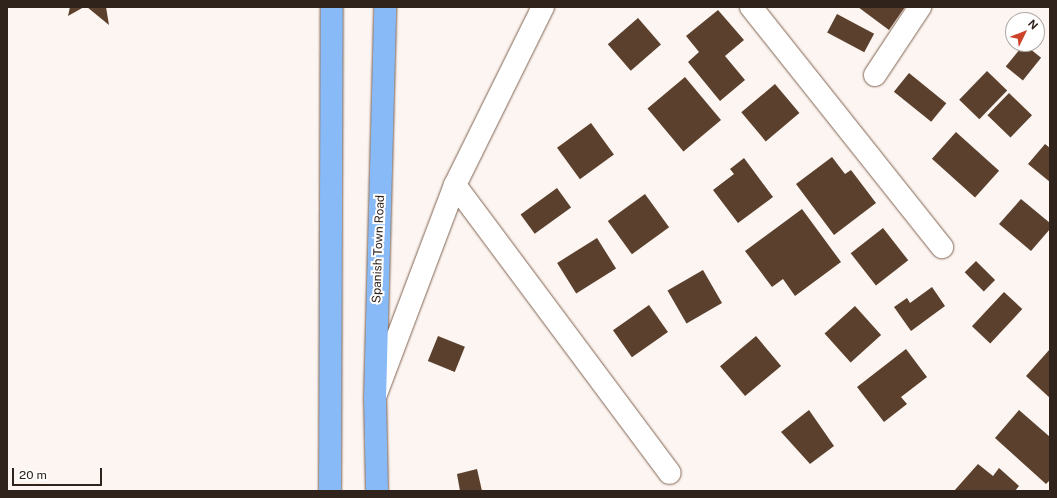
<!DOCTYPE html>
<style>
body{margin:0}
#map{position:relative;width:1057px;height:498px;overflow:hidden;background:#fcf5f1;font-family:"Public Sans",sans-serif}
div>[style]{position:absolute}
.building>*{inset:0;background:#5b402d;transform-origin:0 0}
.roads{filter:drop-shadow(0 0 1px #816351) drop-shadow(0 0 1px #816351)}
.street>*{height:22px;margin:-11px;padding:0 11px;transform-origin:11px;border-radius:11px;background:#fff}
.highway>*{height:22px;margin:-11px;padding:0 11px;transform-origin:11px;border-radius:11px;background:#87baf7}
span{translate:-50% -50%;white-space:nowrap;text-align:center;line-height:1.15;-webkit-text-stroke:4px #fff;paint-order:stroke}
.street-label{font-size:12px;color:#30231c}
.frame{position:absolute;inset:0;border:8px solid #30231c;pointer-events:none}
.north{position:absolute;left:1005px;top:12px;width:40px;height:40px;box-sizing:border-box;background:#fff;border:1px solid #aca7a4;border-radius:50%;rotate:47deg;font-size:11px;font-weight:700;line-height:16px;text-align:center;color:#30231c}
.north::after{content:'';display:block;margin:auto;width:14px;height:18px;background:#ce4229;clip-path:polygon(50% 0,100% 100%,50% 72%,0 100%)}
.scale{position:absolute;left:12px;top:468px;width:90px;height:18px;box-sizing:border-box;border:2px solid #30231c;border-top:0;padding-left:5px;font-size:12px;line-height:14px;white-space:nowrap;color:#30231c;-webkit-text-stroke:3px #fff;paint-order:stroke}
</style>
<div id="map">
<div class="building">
<i style="clip-path:polygon(70px 7px,84px 7px,68px 16px)"></i>
<i style="clip-path:polygon(87px 7px,106px 7px,109px 25px)"></i>
<i style="clip-path:polygon(858px 7px,905px 7px,889px 30px)"></i>
<i style="clip-path:polygon(718px 10px,744px 40px,725px 56px,745px 80px,720px 101px,688px 62px,699px 52px,686px 36px)"></i>
<i style="left:837px;top:14px;width:42px;height:21px;rotate:28deg"></i>
<i style="left:638px;top:18px;width:35px;height:40px;rotate:49deg"></i>
<i style="left:1024px;top:44px;width:22px;height:29px;rotate:39deg"></i>
<i style="left:987px;top:71px;width:28px;height:40px;rotate:44deg"></i>
<i style="left:909px;top:73px;width:48px;height:24px;rotate:39deg"></i>
<i style="left:685px;top:77px;width:56px;height:49px;rotate:50deg"></i>
<i style="left:775px;top:84px;width:38px;height:44px;rotate:50deg"></i>
<i style="left:1009px;top:93px;width:32px;height:31px;rotate:44deg"></i>
<i style="left:591px;top:123px;width:39px;height:42px;rotate:54deg"></i>
<i style="left:956px;top:132px;width:58px;height:36px;rotate:42deg"></i>
<i style="clip-path:polygon(1045px 144px,1050px 148px,1050px 182px,1028px 164px)"></i>
<i style="clip-path:polygon(832px 157px,845px 174px,851px 170px,876px 203px,834px 235px,796px 184px)"></i>
<i style="clip-path:polygon(744px 158px,773px 197px,738px 223px,713px 190px,734px 174px,730px 169px)"></i>
<i style="left:557px;top:188px;width:24px;height:45px;rotate:54deg"></i>
<i style="left:645px;top:194px;width:41px;height:46px;rotate:54deg"></i>
<i style="clip-path:polygon(1021px 199px,1050px 223px,1050px 229px,1031px 251px,999px 224px)"></i>
<i style="clip-path:polygon(802px 209px,841px 262px,795px 296px,783px 279px,772px 287px,745px 251px)"></i>
<i style="left:883px;top:228px;width:41px;height:41px;rotate:52deg"></i>
<i style="left:597px;top:238px;width:36px;height:47px;rotate:58deg"></i>
<i style="left:976px;top:261px;width:27px;height:16px;rotate:45deg"></i>
<i style="left:703px;top:270px;width:38px;height:41px;rotate:60deg"></i>
<i style="clip-path:polygon(932px 287px,945px 306px,911px 331px,894px 307px,907px 298px,910px 303px)"></i>
<i style="left:1004px;top:292px;width:25px;height:47px;rotate:43deg"></i>
<i style="left:649px;top:305px;width:33px;height:44px;rotate:55deg"></i>
<i style="left:855px;top:306px;width:39px;height:41px;rotate:48deg"></i>
<i style="left:438px;top:336px;width:29px;height:27px;rotate:22deg"></i>
<i style="left:756px;top:336px;width:39px;height:47px;rotate:50deg"></i>
<i style="clip-path:polygon(906px 349px,927px 377px,901px 397px,907px 404px,884px 422px,857px 387px)"></i>
<i style="clip-path:polygon(1050px 349px,1050px 398px,1026px 376px)"></i>
<i style="clip-path:polygon(809px 410px,834px 446px,810px 464px,781px 432px)"></i>
<i style="clip-path:polygon(1019px 410px,1050px 437px,1050px 480px,1046px 484px,995px 438px)"></i>
<i style="clip-path:polygon(978px 464px,993px 476px,999px 468px,1019px 486px,1015px 491px,954px 491px)"></i>
<i style="clip-path:polygon(477px 469px,482px 491px,460px 491px,457px 474px)"></i>
</div>
<div class="roads">
<div class="street">
<i style="left:751px;top:7px;width:307px;rotate:51.5deg"></i>
<i style="left:875px;top:75px;width:82px;rotate:-56.5deg"></i>
<i style="left:455px;top:185px;width:359px;rotate:53.3deg"></i>
<i style="left:376px;top:394px;width:223px;rotate:-69.3deg"></i>
<i style="left:455px;top:185px;width:199px;rotate:-63.7deg"></i>
</div>
<div class="highway">
<i style="left:330px;top:491px;width:484px;rotate:-89.8deg"></i>
<i style="left:377px;top:491px;width:92px;rotate:-91.2deg"></i>
<i style="left:375px;top:399px;width:392px;rotate:-88.5deg"></i>
</div>
</div>
<div class="street-label">
<span style="left:379px;top:249px;rotate:-88deg">Spanish Town Road</span>
</div>
<div class="frame"></div>
<div class="north">N</div>
<div class="scale">20 m</div>
</div>
